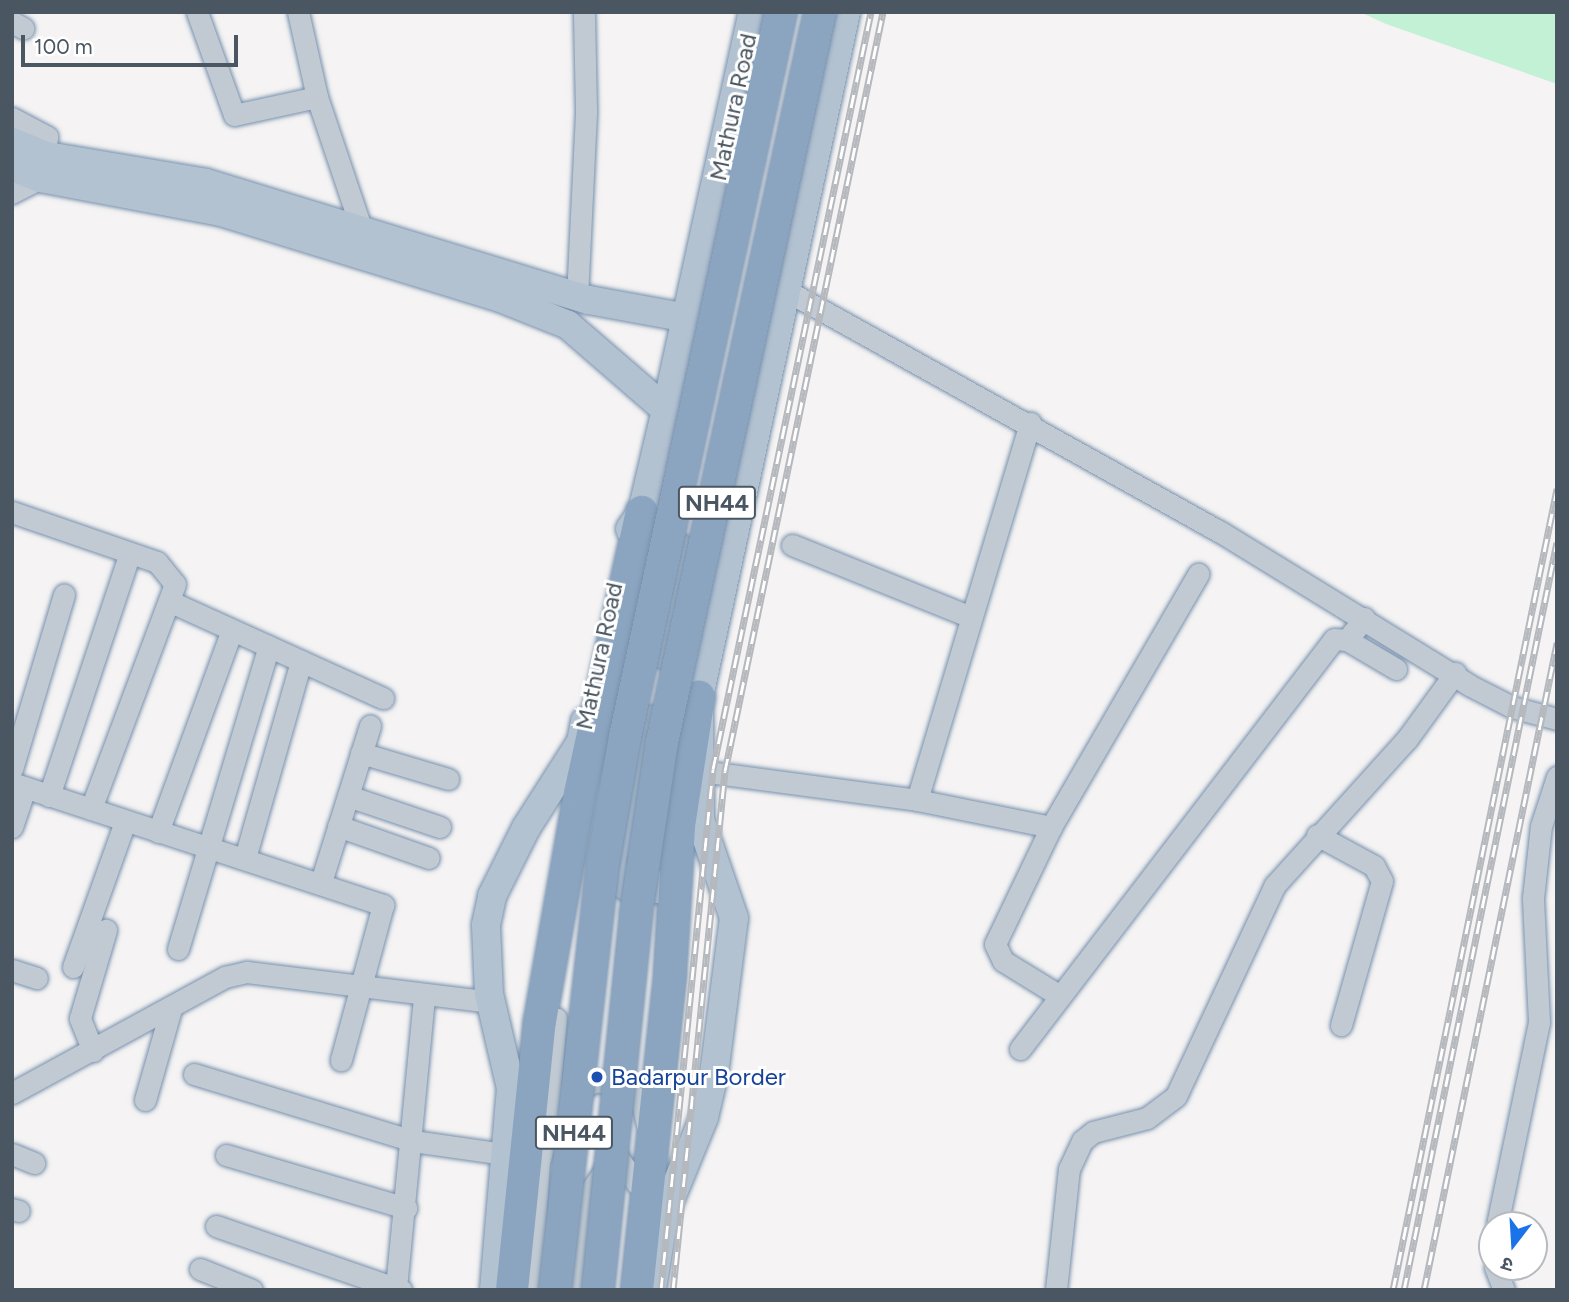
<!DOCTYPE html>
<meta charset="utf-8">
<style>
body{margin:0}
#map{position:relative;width:1569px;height:1302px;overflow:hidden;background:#f5f3f3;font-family:Figtree,"Noto Sans Devanagari",sans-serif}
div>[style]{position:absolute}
.green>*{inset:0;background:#c3f1d5}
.roads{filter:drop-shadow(0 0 2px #7690ad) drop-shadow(0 0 2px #7690ad)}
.minor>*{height:21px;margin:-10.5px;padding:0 10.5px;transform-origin:10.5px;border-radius:10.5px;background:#c1cad2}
.major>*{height:28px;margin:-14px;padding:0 14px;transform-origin:14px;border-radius:14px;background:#b3c2d1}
.highway>*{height:32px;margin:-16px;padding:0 16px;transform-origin:16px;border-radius:16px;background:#8ba5c1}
.rail>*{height:7px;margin-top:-3.5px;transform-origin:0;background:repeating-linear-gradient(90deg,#fff 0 13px,#b5b8bd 0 26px);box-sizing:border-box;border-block:2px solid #b5b8bd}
.bridges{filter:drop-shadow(0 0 2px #7690ad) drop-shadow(0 0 2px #7690ad)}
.highway-bridge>*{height:32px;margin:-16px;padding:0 16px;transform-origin:16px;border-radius:16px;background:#8ba5c1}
.dots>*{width:19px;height:19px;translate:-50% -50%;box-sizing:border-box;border:4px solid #fff;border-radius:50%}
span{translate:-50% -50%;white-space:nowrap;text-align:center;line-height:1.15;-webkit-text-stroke:6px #fff;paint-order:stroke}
.shield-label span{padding:2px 5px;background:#fff;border:2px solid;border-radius:5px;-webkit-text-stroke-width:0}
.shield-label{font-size:23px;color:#4a5661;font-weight:700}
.street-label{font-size:24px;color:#4a5661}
.transit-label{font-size:24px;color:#164399}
.left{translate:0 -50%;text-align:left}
.frame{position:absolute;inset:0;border:14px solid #4a5661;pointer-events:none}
.north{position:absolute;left:1478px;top:1211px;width:70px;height:70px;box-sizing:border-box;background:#fff;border:2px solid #b7bbc0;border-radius:50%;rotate:197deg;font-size:19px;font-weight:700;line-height:28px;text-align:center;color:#4a5661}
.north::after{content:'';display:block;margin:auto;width:24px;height:32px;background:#1a73e8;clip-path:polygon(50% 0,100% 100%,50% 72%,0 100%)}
.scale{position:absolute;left:21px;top:35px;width:217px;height:32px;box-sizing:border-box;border:4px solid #4a5661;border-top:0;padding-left:9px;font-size:21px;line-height:24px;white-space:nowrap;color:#4a5661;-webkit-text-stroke:5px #fff;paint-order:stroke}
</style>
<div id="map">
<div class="green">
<i style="clip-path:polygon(1360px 12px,1557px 12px,1557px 84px,1386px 24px)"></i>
</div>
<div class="roads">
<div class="minor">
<i style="left:197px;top:12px;width:109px;rotate:70.2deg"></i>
<i style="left:234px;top:115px;width:85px;rotate:-12.2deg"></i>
<i style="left:298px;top:12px;width:87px;rotate:77.4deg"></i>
<i style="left:317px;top:97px;width:141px;rotate:71.4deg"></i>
<i style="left:12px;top:22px;width:13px;rotate:29deg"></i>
<i style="left:12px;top:118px;width:40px;rotate:28deg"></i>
<i style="left:47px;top:137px;width:41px;rotate:98.3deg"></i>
<i style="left:41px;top:178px;width:33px;rotate:153deg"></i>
<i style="left:789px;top:292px;width:492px;rotate:29.1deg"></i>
<i style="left:1219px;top:531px;width:294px;rotate:31.6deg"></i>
<i style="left:1469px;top:685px;width:48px;rotate:27.1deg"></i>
<i style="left:1512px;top:707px;width:47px;rotate:14.9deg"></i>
<i style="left:577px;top:297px;width:187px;rotate:-87.2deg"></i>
<i style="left:586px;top:110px;width:98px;rotate:-91.2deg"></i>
<i style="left:12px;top:512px;width:153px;rotate:19deg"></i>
<i style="left:157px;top:562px;width:28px;rotate:51deg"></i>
<i style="left:175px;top:584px;width:240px;rotate:110.5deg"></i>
<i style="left:792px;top:545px;width:191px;rotate:21.9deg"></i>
<i style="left:171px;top:602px;width:233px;rotate:24.4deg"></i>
<i style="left:1347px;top:640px;width:57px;rotate:30.6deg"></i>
<i style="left:361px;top:753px;width:91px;rotate:16.6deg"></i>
<i style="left:12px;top:769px;width:182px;rotate:-73.4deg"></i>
<i style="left:701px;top:771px;width:218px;rotate:7.6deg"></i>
<i style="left:917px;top:800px;width:137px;rotate:11.4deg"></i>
<i style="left:12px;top:783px;width:391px;rotate:18.2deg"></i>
<i style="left:383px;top:905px;width:161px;rotate:105.2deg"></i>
<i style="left:49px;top:796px;width:256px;rotate:-71.6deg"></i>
<i style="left:348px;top:796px;width:97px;rotate:18.6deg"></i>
<i style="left:917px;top:800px;width:394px;rotate:-73.3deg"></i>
<i style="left:338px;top:826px;width:96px;rotate:19.4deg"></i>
<i style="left:12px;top:827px;width:41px;rotate:-71.6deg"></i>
<i style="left:158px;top:832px;width:215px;rotate:-69.9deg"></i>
<i style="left:1317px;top:835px;width:65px;rotate:28.5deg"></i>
<i style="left:1374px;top:866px;width:17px;rotate:62deg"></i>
<i style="left:1382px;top:881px;width:150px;rotate:105.9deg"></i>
<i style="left:245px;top:858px;width:205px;rotate:-74.1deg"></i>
<i style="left:321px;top:882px;width:164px;rotate:-72.6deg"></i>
<i style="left:178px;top:949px;width:316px;rotate:-73.3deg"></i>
<i style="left:73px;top:967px;width:154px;rotate:-70.3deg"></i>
<i style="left:12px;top:970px;width:26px;rotate:18deg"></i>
<i style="left:1060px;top:996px;width:67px;rotate:-148.4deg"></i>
<i style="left:1003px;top:961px;width:19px;rotate:-115deg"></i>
<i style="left:995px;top:944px;width:130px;rotate:-64.4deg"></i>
<i style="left:1051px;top:827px;width:293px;rotate:-59.8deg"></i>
<i style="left:1020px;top:1049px;width:516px;rotate:-52.55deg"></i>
<i style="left:1334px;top:639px;width:13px;rotate:4deg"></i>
<i style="left:1347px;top:640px;width:28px;rotate:-52deg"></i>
<i style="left:93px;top:1051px;width:35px;rotate:-112deg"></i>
<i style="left:80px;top:1018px;width:92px;rotate:-73.5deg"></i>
<i style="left:194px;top:1074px;width:229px;rotate:17deg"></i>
<i style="left:413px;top:1141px;width:91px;rotate:8.2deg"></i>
<i style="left:12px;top:1093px;width:243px;rotate:-28.6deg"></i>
<i style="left:225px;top:977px;width:23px;rotate:-13deg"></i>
<i style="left:247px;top:972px;width:246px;rotate:7deg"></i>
<i style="left:145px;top:1100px;width:95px;rotate:-74.1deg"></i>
<i style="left:548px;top:1112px;width:94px;rotate:-85.1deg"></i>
<i style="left:12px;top:1154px;width:24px;rotate:22deg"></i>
<i style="left:226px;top:1155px;width:188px;rotate:16.4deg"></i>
<i style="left:616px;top:1155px;width:36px;rotate:54deg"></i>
<i style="left:12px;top:1209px;width:7px;rotate:16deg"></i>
<i style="left:1497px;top:1225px;width:207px;rotate:-78.3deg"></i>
<i style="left:1539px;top:1022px;width:124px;rotate:-92.8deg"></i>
<i style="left:1533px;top:898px;width:72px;rotate:-83.7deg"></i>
<i style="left:1541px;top:826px;width:52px;rotate:-71.9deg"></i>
<i style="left:216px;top:1226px;width:196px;rotate:19.1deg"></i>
<i style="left:1495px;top:1267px;width:25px;rotate:69deg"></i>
<i style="left:200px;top:1269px;width:56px;rotate:22deg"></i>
<i style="left:396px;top:1288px;width:293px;rotate:-84.5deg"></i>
<i style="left:531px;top:1290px;width:128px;rotate:-86.4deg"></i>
<i style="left:539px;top:1162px;width:69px;rotate:-72.3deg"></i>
<i style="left:560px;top:1096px;width:40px;rotate:-22deg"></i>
<i style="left:597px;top:1081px;width:32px;rotate:16deg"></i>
<i style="left:628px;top:1090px;width:19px;rotate:43deg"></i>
<i style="left:642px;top:1103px;width:27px;rotate:77deg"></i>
<i style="left:581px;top:1290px;width:99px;rotate:-84.8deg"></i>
<i style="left:590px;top:1191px;width:32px;rotate:-54deg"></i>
<i style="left:1056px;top:1290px;width:122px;rotate:-83.9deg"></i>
<i style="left:1069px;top:1169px;width:31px;rotate:-65deg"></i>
<i style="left:1082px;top:1141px;width:14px;rotate:-39deg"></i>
<i style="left:1093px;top:1132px;width:56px;rotate:-14.5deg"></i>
<i style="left:1147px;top:1118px;width:36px;rotate:-37deg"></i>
<i style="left:1176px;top:1096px;width:233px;rotate:-64.9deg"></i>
<i style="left:1275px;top:885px;width:197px;rotate:-47.9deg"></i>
<i style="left:1407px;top:739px;width:82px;rotate:-54deg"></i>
</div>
<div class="major">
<i style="left:12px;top:142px;width:38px;rotate:22deg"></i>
<i style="left:47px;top:156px;width:161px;rotate:9.6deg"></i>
<i style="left:206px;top:183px;width:400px;rotate:17deg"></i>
<i style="left:589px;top:300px;width:100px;rotate:10.4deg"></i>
<i style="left:12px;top:167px;width:31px;rotate:21deg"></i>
<i style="left:41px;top:178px;width:183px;rotate:10.7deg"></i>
<i style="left:221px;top:212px;width:290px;rotate:17.1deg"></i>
<i style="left:498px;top:297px;width:75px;rotate:21.8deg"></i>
<i style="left:568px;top:325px;width:130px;rotate:40.9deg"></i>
<i style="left:630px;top:529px;width:21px;rotate:-55deg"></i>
<i style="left:642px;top:512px;width:105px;rotate:-76.8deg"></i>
<i style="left:666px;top:410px;width:407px;rotate:-77.7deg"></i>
<i style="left:666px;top:656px;width:108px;rotate:-81.5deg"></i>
<i style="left:652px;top:720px;width:146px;rotate:105.9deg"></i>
<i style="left:612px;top:860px;width:20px;rotate:81deg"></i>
<i style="left:615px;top:880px;width:21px;rotate:29deg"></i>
<i style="left:633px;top:890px;width:25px;rotate:-2deg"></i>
<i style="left:658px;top:889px;width:21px;rotate:-35deg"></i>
<i style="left:652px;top:1289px;width:75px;rotate:-80.8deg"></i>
<i style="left:664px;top:1215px;width:106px;rotate:-67.8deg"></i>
<i style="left:704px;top:1117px;width:44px;rotate:-76.9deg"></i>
<i style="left:714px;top:1074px;width:157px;rotate:-82.7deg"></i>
<i style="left:734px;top:918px;width:105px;rotate:-109deg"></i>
<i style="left:700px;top:819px;width:122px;rotate:-90.5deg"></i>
<i style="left:699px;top:697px;width:701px;rotate:-77.89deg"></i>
<i style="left:494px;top:1290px;width:203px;rotate:-85.2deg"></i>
<i style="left:511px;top:1088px;width:97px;rotate:-103.2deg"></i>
<i style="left:489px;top:994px;width:69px;rotate:-92.5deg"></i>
<i style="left:486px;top:925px;width:30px;rotate:-78deg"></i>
<i style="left:492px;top:896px;width:76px;rotate:-63.4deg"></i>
<i style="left:526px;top:828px;width:102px;rotate:-57.4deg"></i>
<i style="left:581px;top:742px;width:21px;rotate:-79deg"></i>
</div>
<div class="highway">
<i style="left:512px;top:1290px;width:270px;rotate:-84.1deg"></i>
<i style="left:540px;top:1021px;width:231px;rotate:-80deg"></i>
<i style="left:580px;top:793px;width:288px;rotate:-77.6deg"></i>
<i style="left:637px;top:1290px;width:318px;rotate:-84deg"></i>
<i style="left:670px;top:974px;width:148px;rotate:-86.5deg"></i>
<i style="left:679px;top:826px;width:131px;rotate:-81.2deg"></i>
</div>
</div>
<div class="rail">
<i style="left:661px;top:1290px;width:524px;rotate:-84.3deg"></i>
<i style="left:713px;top:769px;width:773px;rotate:-78.21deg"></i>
<i style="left:673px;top:1290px;width:522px;rotate:-84.28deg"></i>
<i style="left:725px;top:771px;width:775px;rotate:-78.24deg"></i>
<i style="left:1393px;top:1290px;width:818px;rotate:-78.43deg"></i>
<i style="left:1404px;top:1290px;width:763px;rotate:-78.44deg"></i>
<i style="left:1424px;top:1290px;width:661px;rotate:-78.38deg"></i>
</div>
<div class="bridges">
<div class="highway-bridge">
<i style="left:555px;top:1290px;width:429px;rotate:-83.6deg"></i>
<i style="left:603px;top:864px;width:129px;rotate:-80.2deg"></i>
<i style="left:625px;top:737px;width:742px;rotate:-77.86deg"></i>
<i style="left:598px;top:1290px;width:379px;rotate:-84.2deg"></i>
<i style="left:636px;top:913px;width:173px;rotate:-81.4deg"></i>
<i style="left:662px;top:742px;width:747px;rotate:-77.79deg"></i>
</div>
</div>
<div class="dots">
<i style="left:597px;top:1077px;background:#1a4fb4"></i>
</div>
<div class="shield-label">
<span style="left:717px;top:503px">NH44</span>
<span style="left:574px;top:1133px">NH44</span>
</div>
<div class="street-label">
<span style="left:733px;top:107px;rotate:-78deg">Mathura Road</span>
<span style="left:599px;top:656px;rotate:-78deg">Mathura Road</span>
</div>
<div class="transit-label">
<span class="left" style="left:611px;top:1077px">Badarpur Border</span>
</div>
<div class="frame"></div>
<div class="north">उ</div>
<div class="scale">100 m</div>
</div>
